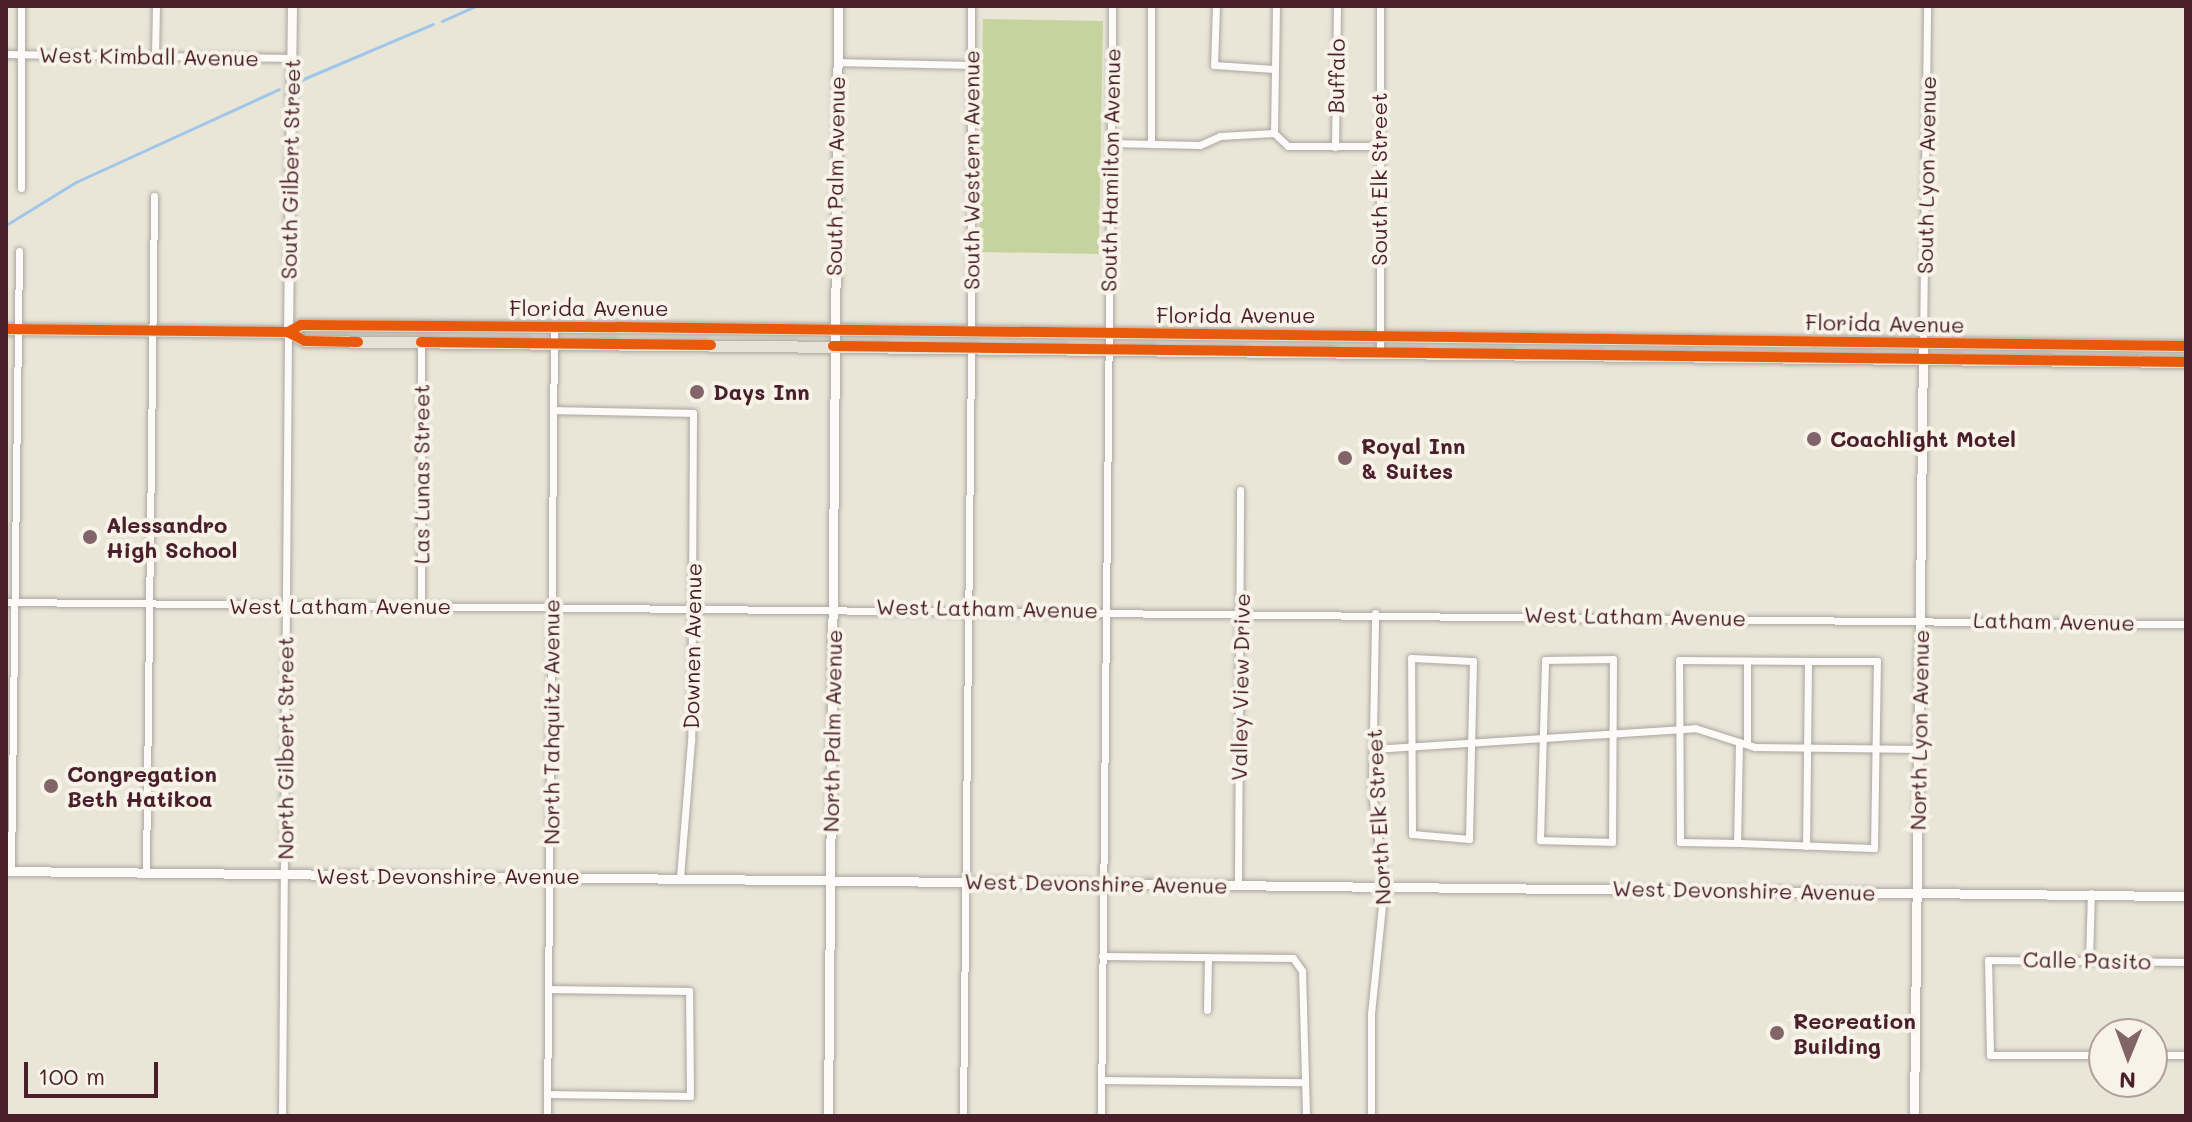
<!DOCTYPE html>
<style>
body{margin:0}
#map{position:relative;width:2192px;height:1122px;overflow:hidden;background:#e9e6d8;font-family:Mali,sans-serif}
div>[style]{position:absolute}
.green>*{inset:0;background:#c5d49e;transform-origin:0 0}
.stream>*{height:3px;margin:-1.5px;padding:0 1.5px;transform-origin:1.5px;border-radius:1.5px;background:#a0c6ea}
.roads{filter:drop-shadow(0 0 2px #aca59e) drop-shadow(0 0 2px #aca59e)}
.minor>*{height:7px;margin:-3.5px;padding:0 3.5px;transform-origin:3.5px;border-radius:3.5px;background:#fcfbf9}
.tertiary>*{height:9px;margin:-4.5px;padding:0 4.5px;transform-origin:4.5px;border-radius:4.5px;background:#fcfbf9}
.primary>*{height:11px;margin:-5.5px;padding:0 5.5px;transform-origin:5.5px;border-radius:5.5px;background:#e6e2d5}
.cycleway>*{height:10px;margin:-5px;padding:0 5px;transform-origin:5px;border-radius:5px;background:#e8590c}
.dots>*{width:22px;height:22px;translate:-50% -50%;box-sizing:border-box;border:4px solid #f7f3e8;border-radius:50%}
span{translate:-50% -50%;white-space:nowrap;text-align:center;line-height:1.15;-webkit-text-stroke:8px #f7f3e8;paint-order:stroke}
.street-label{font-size:22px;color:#4a1f2b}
.poi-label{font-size:22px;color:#4a1f2b;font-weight:700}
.left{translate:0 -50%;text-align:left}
.frame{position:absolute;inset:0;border:8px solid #4a1f2b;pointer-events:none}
.north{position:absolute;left:2088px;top:1018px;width:80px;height:80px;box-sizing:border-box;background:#f7f3e8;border:2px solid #b29e9c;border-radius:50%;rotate:181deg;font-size:22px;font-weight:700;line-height:32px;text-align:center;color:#4a1f2b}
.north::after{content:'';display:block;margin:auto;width:28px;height:36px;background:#826568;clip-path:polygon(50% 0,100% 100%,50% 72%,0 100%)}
.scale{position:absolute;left:24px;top:1062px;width:134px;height:36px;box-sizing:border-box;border:4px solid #4a1f2b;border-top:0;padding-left:10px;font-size:24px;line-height:28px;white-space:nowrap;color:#4a1f2b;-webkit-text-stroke:6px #f7f3e8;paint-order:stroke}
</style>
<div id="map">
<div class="green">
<i style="left:983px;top:19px;width:120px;height:233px;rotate:1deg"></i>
</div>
<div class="stream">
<i style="left:442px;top:21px;width:37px;rotate:-24deg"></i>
<i style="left:301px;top:80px;width:143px;rotate:-23deg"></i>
<i style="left:6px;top:225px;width:82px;rotate:-31.6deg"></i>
<i style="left:76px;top:182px;width:223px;rotate:-24.6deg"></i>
</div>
<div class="roads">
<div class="minor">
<i style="left:971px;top:6px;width:327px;rotate:90deg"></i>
<i style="left:1216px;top:6px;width:59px;rotate:91.9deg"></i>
<i style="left:1214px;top:65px;width:60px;rotate:3.8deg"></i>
<i style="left:6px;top:54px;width:286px;rotate:0.8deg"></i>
<i style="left:155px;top:56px;width:50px;rotate:-88.9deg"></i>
<i style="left:837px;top:62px;width:133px;rotate:1.3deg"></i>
<i style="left:1274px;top:133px;width:127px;rotate:-89.1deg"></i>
<i style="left:1110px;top:143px;width:90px;rotate:1.3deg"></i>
<i style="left:1200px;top:145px;width:22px;rotate:-24deg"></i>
<i style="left:1220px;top:136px;width:54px;rotate:-3.2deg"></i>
<i style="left:1274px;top:133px;width:19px;rotate:43deg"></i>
<i style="left:1288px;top:146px;width:90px"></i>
<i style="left:1151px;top:143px;width:137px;rotate:-90deg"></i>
<i style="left:1335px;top:147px;width:141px;rotate:-89.2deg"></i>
<i style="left:21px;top:188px;width:182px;rotate:-90deg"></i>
<i style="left:421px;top:342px;width:265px;rotate:90deg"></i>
<i style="left:1923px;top:343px;width:337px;rotate:-89.3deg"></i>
<i style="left:1380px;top:353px;width:347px;rotate:-90deg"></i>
<i style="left:553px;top:410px;width:140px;rotate:1.2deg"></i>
<i style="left:693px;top:413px;width:328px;rotate:90.3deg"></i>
<i style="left:691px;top:741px;width:138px;rotate:94.6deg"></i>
<i style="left:6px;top:602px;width:2180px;rotate:0.58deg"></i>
<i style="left:1411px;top:658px;width:62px;rotate:2.8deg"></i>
<i style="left:1473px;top:661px;width:178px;rotate:91.3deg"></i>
<i style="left:1469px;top:839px;width:57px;rotate:-175deg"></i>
<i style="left:1412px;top:834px;width:176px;rotate:-90.3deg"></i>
<i style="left:1613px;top:659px;width:183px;rotate:90.3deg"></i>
<i style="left:1612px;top:842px;width:72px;rotate:-178.4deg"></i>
<i style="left:1540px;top:840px;width:180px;rotate:-88.4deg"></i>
<i style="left:1545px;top:660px;width:68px;rotate:-0.8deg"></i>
<i style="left:1739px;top:742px;width:101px;rotate:91.1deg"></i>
<i style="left:1737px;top:843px;width:57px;rotate:-179deg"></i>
<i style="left:1680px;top:842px;width:182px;rotate:-90.3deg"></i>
<i style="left:1679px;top:660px;width:129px;rotate:0.4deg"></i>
<i style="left:1747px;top:744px;width:83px;rotate:-90deg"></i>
<i style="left:1373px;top:749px;width:323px;rotate:-3.7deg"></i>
<i style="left:1695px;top:728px;width:63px;rotate:17.6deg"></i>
<i style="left:1755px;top:747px;width:164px;rotate:0.7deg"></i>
<i style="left:1737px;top:843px;width:137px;rotate:2.1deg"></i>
<i style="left:1874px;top:848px;width:187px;rotate:-89.1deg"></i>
<i style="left:1877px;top:661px;width:69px;rotate:180deg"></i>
<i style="left:1808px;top:661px;width:185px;rotate:90.6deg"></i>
<i style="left:11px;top:871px;width:620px;rotate:-89.26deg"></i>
<i style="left:146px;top:873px;width:677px;rotate:-89.32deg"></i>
<i style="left:1238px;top:885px;width:395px;rotate:-89.7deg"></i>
<i style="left:1102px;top:956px;width:191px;rotate:0.6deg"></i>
<i style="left:1293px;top:958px;width:16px;rotate:55deg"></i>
<i style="left:1302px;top:971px;width:145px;rotate:88.4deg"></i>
<i style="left:2089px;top:959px;width:66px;rotate:-88.3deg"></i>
<i style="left:1207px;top:1010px;width:53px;rotate:-88.9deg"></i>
<i style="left:2104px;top:1055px;width:114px;rotate:180deg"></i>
<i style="left:1990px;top:1055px;width:95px;rotate:-91.2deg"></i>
<i style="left:1988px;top:960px;width:198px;rotate:0.6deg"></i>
<i style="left:2152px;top:1055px;width:34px"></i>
<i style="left:1101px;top:1080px;width:200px;rotate:0.6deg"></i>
<i style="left:548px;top:1094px;width:142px;rotate:0.8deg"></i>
<i style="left:690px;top:1096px;width:105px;rotate:-90.5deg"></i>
<i style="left:689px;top:991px;width:141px;rotate:-179.2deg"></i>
<i style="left:282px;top:1116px;width:784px;rotate:-89.56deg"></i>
<i style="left:547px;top:1116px;width:789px;rotate:-89.49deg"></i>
<i style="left:963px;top:1116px;width:768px;rotate:-89.4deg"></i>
<i style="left:1101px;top:1116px;width:1110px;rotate:-89.43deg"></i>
<i style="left:1371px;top:1116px;width:102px;rotate:-90deg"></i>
<i style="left:1371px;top:1014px;width:129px;rotate:-84.2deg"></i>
<i style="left:1384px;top:886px;width:95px;rotate:-97.3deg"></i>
<i style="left:1372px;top:792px;width:179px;rotate:-89deg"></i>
</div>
<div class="tertiary">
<i style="left:288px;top:332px;width:326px;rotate:-89.3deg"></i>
<i style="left:6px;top:871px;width:2180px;rotate:0.66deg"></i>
<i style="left:828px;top:1116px;width:1110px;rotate:-89.48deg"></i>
<i style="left:1914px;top:1116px;width:773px;rotate:-89.33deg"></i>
</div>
<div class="primary">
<i style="left:6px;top:329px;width:282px;rotate:0.6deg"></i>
<i style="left:288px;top:332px;width:19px;rotate:28deg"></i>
<i style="left:305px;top:341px;width:1881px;rotate:0.64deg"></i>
<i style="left:288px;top:332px;width:15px;rotate:-28deg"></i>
<i style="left:301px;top:325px;width:316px;rotate:0.4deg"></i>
<i style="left:617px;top:327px;width:1569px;rotate:0.69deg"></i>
</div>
</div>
<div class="cycleway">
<i style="left:6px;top:329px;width:282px;rotate:0.6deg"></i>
<i style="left:288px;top:332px;width:19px;rotate:28deg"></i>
<i style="left:305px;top:341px;width:53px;rotate:1.1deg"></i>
<i style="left:288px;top:332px;width:15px;rotate:-28deg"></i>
<i style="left:301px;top:325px;width:316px;rotate:0.4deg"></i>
<i style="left:617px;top:327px;width:1569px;rotate:0.69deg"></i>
<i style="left:421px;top:342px;width:290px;rotate:0.6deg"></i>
<i style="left:833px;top:346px;width:1353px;rotate:0.68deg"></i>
</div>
<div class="dots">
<i style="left:697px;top:392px;background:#826568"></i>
<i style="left:1814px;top:439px;background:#826568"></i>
<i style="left:1345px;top:458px;background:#826568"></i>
<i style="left:90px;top:537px;background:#826568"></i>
<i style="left:51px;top:786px;background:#826568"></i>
<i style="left:1777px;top:1033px;background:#826568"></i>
</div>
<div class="street-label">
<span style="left:149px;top:56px;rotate:1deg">West Kimball Avenue</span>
<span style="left:1336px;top:76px;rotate:-89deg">Buffalo</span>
<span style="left:290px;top:169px;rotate:-89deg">South Gilbert Street</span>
<span style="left:971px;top:170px;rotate:-90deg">South Western Avenue</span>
<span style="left:1110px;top:170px;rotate:-89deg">South Hamilton Avenue</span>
<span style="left:1926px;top:175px;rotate:-89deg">South Lyon Avenue</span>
<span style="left:835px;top:176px;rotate:-89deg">South Palm Avenue</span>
<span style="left:1379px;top:179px;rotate:-90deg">South Elk Street</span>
<span style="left:589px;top:308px">Florida Avenue</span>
<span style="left:1236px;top:315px">Florida Avenue</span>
<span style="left:1885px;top:323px;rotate:1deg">Florida Avenue</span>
<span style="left:421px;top:474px;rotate:-90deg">Las Lunas Street</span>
<span style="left:340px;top:606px">West Latham Avenue</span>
<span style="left:987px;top:608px;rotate:1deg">West Latham Avenue</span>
<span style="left:1635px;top:616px;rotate:1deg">West Latham Avenue</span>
<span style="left:2054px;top:621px;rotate:1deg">Latham Avenue</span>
<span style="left:692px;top:646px;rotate:-89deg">Downen Avenue</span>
<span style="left:1240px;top:687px;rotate:-89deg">Valley View Drive</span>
<span style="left:551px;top:722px;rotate:-90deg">North Tahquitz Avenue</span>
<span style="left:1919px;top:730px;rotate:-89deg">North Lyon Avenue</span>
<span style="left:832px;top:731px;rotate:-89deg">North Palm Avenue</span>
<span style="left:285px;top:748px;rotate:-90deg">North Gilbert Street</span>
<span style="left:1378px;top:817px;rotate:-93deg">North Elk Street</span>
<span style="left:448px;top:876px">West Devonshire Avenue</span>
<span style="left:1096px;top:883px;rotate:1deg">West Devonshire Avenue</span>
<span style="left:1744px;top:890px;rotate:1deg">West Devonshire Avenue</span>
<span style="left:2087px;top:960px;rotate:1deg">Calle Pasito</span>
</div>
<div class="poi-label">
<span class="left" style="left:713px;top:392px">Days Inn</span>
<span class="left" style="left:1830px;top:439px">Coachlight Motel</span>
<span class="left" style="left:1361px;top:458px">Royal Inn<br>&amp; Suites</span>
<span class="left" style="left:106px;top:537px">Alessandro<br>High School</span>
<span class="left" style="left:67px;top:786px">Congregation<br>Beth Hatikoa</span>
<span class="left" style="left:1793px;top:1033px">Recreation<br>Building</span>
</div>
<div class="frame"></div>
<div class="north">N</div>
<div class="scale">100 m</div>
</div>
